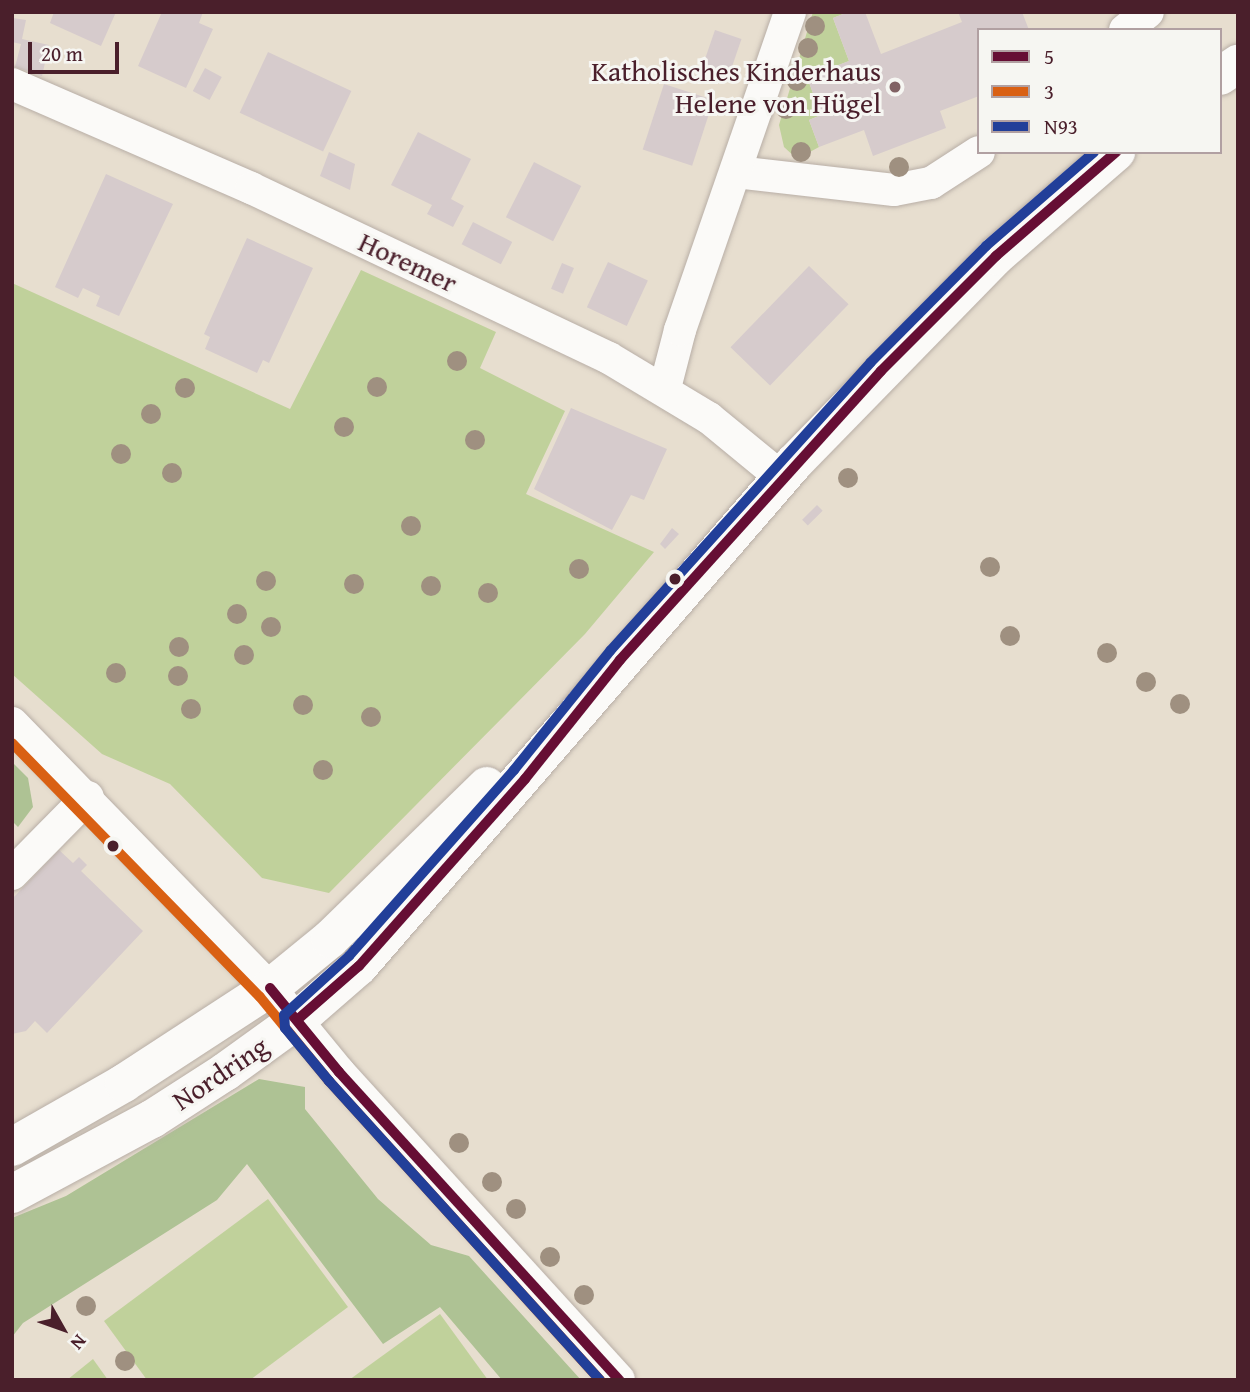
<!DOCTYPE html>
<meta charset="utf-8">
<style>
body{margin:0}
#map{position:relative;width:1250px;height:1392px;overflow:hidden;background:#e7decf;font-family:"Gentium Book Plus",serif}
div>[style]{position:absolute}
.green>*{inset:0;background:#c0d19b}
.forest>*{inset:0;background:#aec294}
.building>*{inset:0;background:#d6cbcc;transform-origin:0 0}
.roads{filter:drop-shadow(0 0 2px #b8aea6) drop-shadow(0 0 2px #b8aea6)}
.minor>*{height:32px;margin:-16px;padding:0 16px;transform-origin:16px;border-radius:16px;background:#fbfaf8}
.tertiary>*{height:38px;margin:-19px;padding:0 19px;transform-origin:19px;border-radius:19px;background:#fbfaf8}
.bus-1>*{height:10px;margin:-5px;padding:0 5px;transform-origin:5px;border-radius:5px;background:#660e34}
.bus-2>*{height:10px;margin:-5px;padding:0 5px;transform-origin:5px;border-radius:5px;background:#d96013}
.bus-3>*{height:10px;margin:-5px;padding:0 5px;transform-origin:5px;border-radius:5px;background:#223f99}
.trees>*{width:20px;height:20px;margin:-10px;border-radius:50%;background:#9f9080}
.dots>*{width:19px;height:19px;translate:-50% -50%;box-sizing:border-box;border:4px solid #f6f6f2;border-radius:50%}
span{translate:-50% -50%;white-space:nowrap;text-align:center;line-height:1.15;-webkit-text-stroke:6px #f6f6f2;paint-order:stroke}
.poi-label{font-size:28px;color:#4a1f2b}
.right{translate:-100% -50%;text-align:right}
.street-label{font-size:28px;color:#4a1f2b}
.frame{position:absolute;inset:0;border:14px solid #4a1f2b;pointer-events:none}
.legend{position:absolute;left:977px;top:28px;width:245px;height:126px;box-sizing:border-box;background:#f6f6f2;border:2px solid #b1a0a2;margin:0;padding:9px 12px;list-style:none;font-size:21px;color:#4a1f2b}
.legend li{display:flex;align-items:center;gap:14px;height:35px}
.legend b{width:35px;border:2px solid #b1a0a2}
.north{position:absolute;left:28px;top:1294px;width:70px;height:70px;-webkit-text-stroke:5px #f6f6f2;paint-order:stroke;rotate:130deg;font-size:19px;font-weight:700;line-height:28px;text-align:center;color:#4a1f2b}
.north::after{content:'';display:block;margin:auto;width:24px;height:32px;background:#4a1f2b;clip-path:polygon(50% 0,100% 100%,50% 72%,0 100%)}
.scale{position:absolute;left:28px;top:42px;width:91px;height:32px;box-sizing:border-box;border:4px solid #4a1f2b;border-top:0;padding-left:9px;font-size:21px;line-height:24px;white-space:nowrap;color:#4a1f2b;-webkit-text-stroke:5px #f6f6f2;paint-order:stroke}
</style>
<div id="map">
<div class="green">
<i style="clip-path:polygon(813px 12px,848px 12px,833px 18px,849px 61px,807px 77px,821px 115px,809px 120px,819px 147px,797px 159px,784px 147px,779px 125px)"></i>
<i style="clip-path:polygon(361px 270px,496px 332px,480px 368px,565px 411px,526px 494px,654px 552px,585px 634px,329px 893px,262px 878px,170px 784px,102px 754px,12px 674px,12px 283px,290px 409px)"></i>
<i style="clip-path:polygon(268px 1199px,348px 1307px,250px 1380px,147px 1380px,104px 1321px)"></i>
<i style="clip-path:polygon(440px 1314px,488px 1380px,349px 1380px)"></i>
<i style="clip-path:polygon(93px 1359px,108px 1380px,67px 1380px)"></i>
</div>
<div class="forest">
<i style="clip-path:polygon(12px 762px,28px 778px,33px 807px,18px 827px,12px 821px)"></i>
<i style="clip-path:polygon(259px 1079px,305px 1087px,305px 1109px,378px 1199px,431px 1245px,469px 1256px,581px 1380px,502px 1380px,440px 1307px,383px 1344px,247px 1164px,217px 1200px,23px 1323px,12px 1337px,12px 1218px,66px 1196px)"></i>
</div>
<div class="building">
<i style="clip-path:polygon(54px 12px,116px 12px,101px 46px,50px 23px)"></i>
<i style="clip-path:polygon(162px 12px,203px 12px,199px 23px,213px 29px,186px 88px,138px 66px)"></i>
<i style="clip-path:polygon(848px 12px,865px 12px,881px 54px,962px 22px,958px 12px,1022px 12px,1029px 30px,979px 30px,979px 96px,940px 111px,946px 128px,873px 156px,864px 130px,819px 147px,809px 120px,821px 115px,807px 77px,849px 61px,833px 18px)"></i>
<i style="clip-path:polygon(13px 18px,26px 20px,22px 39px,49px 45px,42px 76px,15px 67px,21px 44px,12px 42px)"></i>
<i style="left:715px;top:30px;width:28px;height:41px;rotate:19deg"></i>
<i style="left:268px;top:52px;width:92px;height:67px;rotate:25deg"></i>
<i style="left:205px;top:68px;width:19px;height:26px;rotate:28deg"></i>
<i style="left:664px;top:84px;width:52px;height:69px;rotate:18deg"></i>
<i style="clip-path:polygon(418px 132px,471px 159px,451px 199px,464px 206px,453px 227px,427px 214px,432px 205px,391px 185px)"></i>
<i style="clip-path:polygon(329px 152px,355px 164px,350px 190px,320px 176px)"></i>
<i style="left:534px;top:162px;width:53px;height:62px;rotate:27deg"></i>
<i style="clip-path:polygon(106px 174px,173px 204px,119px 316px,96px 306px,100px 296px,83px 288px,78px 298px,55px 287px)"></i>
<i style="left:473px;top:222px;width:44px;height:25px;rotate:27deg"></i>
<i style="clip-path:polygon(247px 238px,313px 268px,269px 363px,263px 360px,257px 373px,205px 349px,210px 337px,204px 334px)"></i>
<i style="left:608px;top:262px;width:44px;height:50px;rotate:25deg"></i>
<i style="left:562px;top:263px;width:13px;height:28px;rotate:23deg"></i>
<i style="left:809px;top:266px;width:55px;height:113px;rotate:44deg"></i>
<i style="clip-path:polygon(571px 408px,667px 449px,644px 500px,631px 495px,612px 530px,534px 489px)"></i>
<i style="left:817px;top:505px;width:8px;height:21px;rotate:45deg"></i>
<i style="clip-path:polygon(672px 528px,679px 534px,665px 549px,660px 544px)"></i>
<i style="clip-path:polygon(59px 850px,73px 863px,79px 857px,87px 865px,81px 871px,143px 931px,47px 1033px,35px 1021px,26px 1031px,12px 1034px,12px 899px)"></i>
</div>
<div class="roads">
<div class="minor">
<i style="left:1125px;top:30px;width:29px;rotate:-38deg"></i>
<i style="left:12px;top:84px;width:261px;rotate:23.5deg"></i>
<i style="left:251px;top:188px;width:396px;rotate:25.4deg"></i>
<i style="left:609px;top:358px;width:117px;rotate:31deg"></i>
<i style="left:709px;top:418px;width:94px;rotate:39.4deg"></i>
<i style="left:736px;top:172px;width:159px;rotate:6.5deg"></i>
<i style="left:894px;top:190px;width:38px;rotate:-11deg"></i>
<i style="left:931px;top:183px;width:57px;rotate:-32.9deg"></i>
<i style="left:665px;top:388px;width:60px;rotate:-75.5deg"></i>
<i style="left:680px;top:330px;width:336px;rotate:-70.9deg"></i>
<i style="left:12px;top:723px;width:370px;rotate:45.8deg"></i>
<i style="left:270px;top:988px;width:109px;rotate:50.6deg"></i>
<i style="left:339px;top:1072px;width:416px;rotate:47.7deg"></i>
<i style="left:12px;top:874px;width:108px;rotate:-45.4deg"></i>
</div>
<div class="tertiary">
<i style="left:1220px;top:76px;width:22px;rotate:-34deg"></i>
<i style="left:12px;top:1147px;width:129px;rotate:-29.7deg"></i>
<i style="left:124px;top:1083px;width:174px;rotate:-33.1deg"></i>
<i style="left:270px;top:988px;width:77px;rotate:-39.2deg"></i>
<i style="left:330px;top:939px;width:219px;rotate:-44.3deg"></i>
<i style="left:12px;top:1194px;width:159px;rotate:-28.2deg"></i>
<i style="left:152px;top:1119px;width:87px;rotate:-32.8deg"></i>
<i style="left:225px;top:1072px;width:89px;rotate:-35.8deg"></i>
<i style="left:297px;top:1020px;width:82px;rotate:-41.1deg"></i>
<i style="left:359px;top:966px;width:665px;rotate:-49.15deg"></i>
<i style="left:794px;top:463px;width:289px;rotate:-45.7deg"></i>
<i style="left:996px;top:256px;width:159px;rotate:-40.9deg"></i>
</div>
</div>
<div class="bus-1">
<i style="left:270px;top:988px;width:109px;rotate:50.6deg"></i>
<i style="left:339px;top:1072px;width:416px;rotate:47.7deg"></i>
<i style="left:297px;top:1020px;width:82px;rotate:-41.1deg"></i>
<i style="left:359px;top:966px;width:250px;rotate:-48.4deg"></i>
<i style="left:525px;top:779px;width:152px;rotate:-51.4deg"></i>
<i style="left:620px;top:660px;width:389px;rotate:-47.9deg"></i>
<i style="left:881px;top:371px;width:163px;rotate:-45deg"></i>
<i style="left:996px;top:256px;width:159px;rotate:-40.9deg"></i>
</div>
<div class="bus-2">
<i style="left:12px;top:743px;width:355px;rotate:45.7deg"></i>
<i style="left:260px;top:997px;width:109px;rotate:50.6deg"></i>
<i style="left:329px;top:1081px;width:404px;rotate:47.8deg"></i>
</div>
<div class="bus-3">
<i style="left:600px;top:1380px;width:404px;rotate:-132.2deg"></i>
<i style="left:329px;top:1081px;width:69px;rotate:-129.7deg"></i>
<i style="left:285px;top:1028px;width:13px;rotate:-94deg"></i>
<i style="left:284px;top:1015px;width:88px;rotate:-42.2deg"></i>
<i style="left:349px;top:956px;width:249px;rotate:-48.4deg"></i>
<i style="left:514px;top:770px;width:153px;rotate:-51.1deg"></i>
<i style="left:610px;top:651px;width:389px;rotate:-47.9deg"></i>
<i style="left:871px;top:362px;width:163px;rotate:-45.2deg"></i>
<i style="left:986px;top:246px;width:143px;rotate:-41deg"></i>
</div>
<div class="trees">
<i style="left:815px;top:26px"></i>
<i style="left:808px;top:48px"></i>
<i style="left:797px;top:81px"></i>
<i style="left:786px;top:109px"></i>
<i style="left:801px;top:152px"></i>
<i style="left:899px;top:167px"></i>
<i style="left:457px;top:361px"></i>
<i style="left:377px;top:387px"></i>
<i style="left:185px;top:388px"></i>
<i style="left:151px;top:414px"></i>
<i style="left:344px;top:427px"></i>
<i style="left:475px;top:440px"></i>
<i style="left:121px;top:454px"></i>
<i style="left:172px;top:473px"></i>
<i style="left:848px;top:478px"></i>
<i style="left:411px;top:526px"></i>
<i style="left:990px;top:567px"></i>
<i style="left:579px;top:569px"></i>
<i style="left:266px;top:581px"></i>
<i style="left:354px;top:584px"></i>
<i style="left:431px;top:586px"></i>
<i style="left:488px;top:593px"></i>
<i style="left:237px;top:614px"></i>
<i style="left:271px;top:627px"></i>
<i style="left:1010px;top:636px"></i>
<i style="left:179px;top:647px"></i>
<i style="left:1107px;top:653px"></i>
<i style="left:244px;top:655px"></i>
<i style="left:116px;top:673px"></i>
<i style="left:178px;top:676px"></i>
<i style="left:1146px;top:682px"></i>
<i style="left:1180px;top:704px"></i>
<i style="left:303px;top:705px"></i>
<i style="left:191px;top:709px"></i>
<i style="left:371px;top:717px"></i>
<i style="left:323px;top:770px"></i>
<i style="left:459px;top:1143px"></i>
<i style="left:492px;top:1182px"></i>
<i style="left:516px;top:1209px"></i>
<i style="left:550px;top:1257px"></i>
<i style="left:584px;top:1295px"></i>
<i style="left:86px;top:1306px"></i>
<i style="left:125px;top:1361px"></i>
</div>
<div class="dots">
<i style="left:895px;top:87px;background:#816264"></i>
<i style="left:675px;top:579px;background:#4a1f2b"></i>
<i style="left:113px;top:846px;background:#4a1f2b"></i>
</div>
<div class="poi-label">
<span class="right" style="left:881px;top:87px">Katholisches Kinderhaus<br>Helene von Hügel</span>
</div>
<div class="street-label">
<span style="left:408px;top:262px;rotate:25deg">Horemer</span>
<span style="left:220px;top:1073px;rotate:-34deg">Nordring</span>
</div>
<div class="frame"></div>
<ul class="legend">
<li><b style="height:9px;background:#660e34"></b>5</li>
<li><b style="height:9px;background:#d96013"></b>3</li>
<li><b style="height:9px;background:#223f99"></b>N93</li>
</ul>
<div class="north">N</div>
<div class="scale">20 m</div>
</div>
